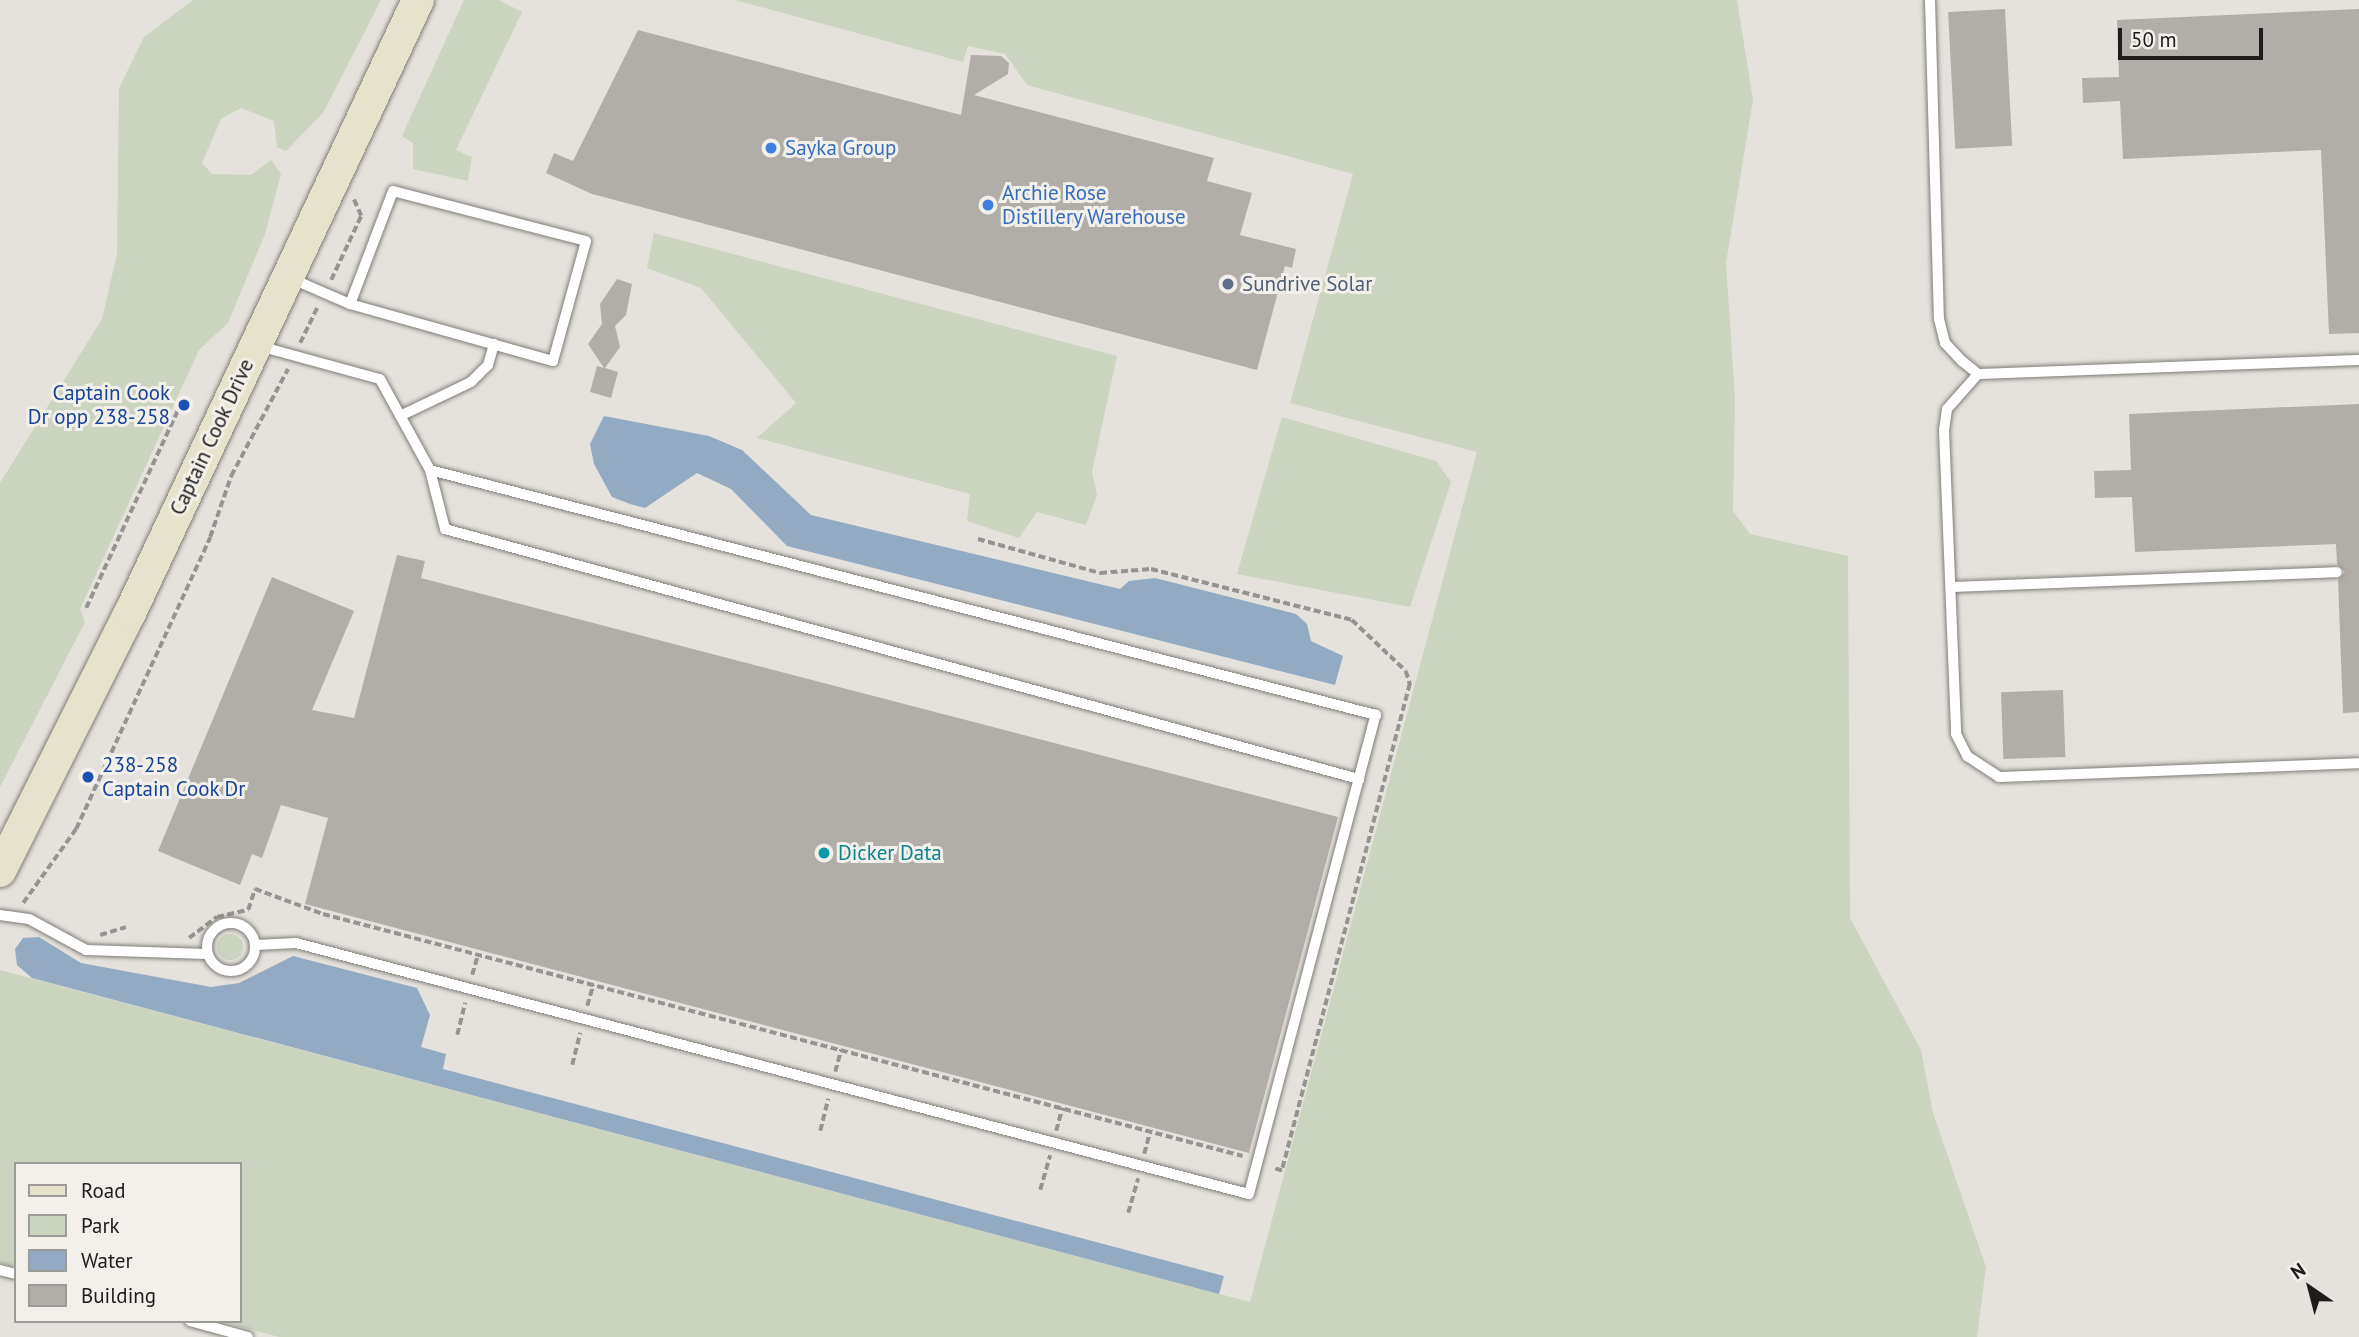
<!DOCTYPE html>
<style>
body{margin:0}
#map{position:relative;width:2359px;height:1337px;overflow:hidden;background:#e5e2dd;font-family:"PT Sans",sans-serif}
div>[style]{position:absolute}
.green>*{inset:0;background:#cad4bf}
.round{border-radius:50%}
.water>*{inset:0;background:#93aac3}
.building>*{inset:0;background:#b1ada9;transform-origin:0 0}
.path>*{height:3.5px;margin-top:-1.75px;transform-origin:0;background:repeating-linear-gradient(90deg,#969490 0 7px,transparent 0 10.5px)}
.roads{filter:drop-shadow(0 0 2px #807d78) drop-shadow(0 0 2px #807d78)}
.lane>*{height:10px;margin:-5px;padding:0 5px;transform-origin:5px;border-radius:5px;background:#fff}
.lane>.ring{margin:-5px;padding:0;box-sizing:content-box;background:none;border:10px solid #fff;border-radius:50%}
.secondary>*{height:32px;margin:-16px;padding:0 16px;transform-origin:16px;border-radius:16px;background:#e6e2cb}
.dots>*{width:19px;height:19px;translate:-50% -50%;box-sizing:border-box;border:4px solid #f3efea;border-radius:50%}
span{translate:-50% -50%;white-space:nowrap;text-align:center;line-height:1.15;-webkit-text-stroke:6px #f3efea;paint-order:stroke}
.shop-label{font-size:21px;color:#366cbe}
.left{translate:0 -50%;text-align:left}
.service-label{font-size:21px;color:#4e5e75}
.transit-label{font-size:21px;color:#164399}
.right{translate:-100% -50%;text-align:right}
.street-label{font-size:21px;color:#1d1c1a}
.culture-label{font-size:21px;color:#0d838f}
.legend{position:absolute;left:14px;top:1162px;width:228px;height:161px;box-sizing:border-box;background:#f3efea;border:2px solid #9d9b97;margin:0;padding:9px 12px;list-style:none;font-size:21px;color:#1d1c1a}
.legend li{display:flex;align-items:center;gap:14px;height:35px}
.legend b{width:35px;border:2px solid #9d9b97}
.north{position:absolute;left:2275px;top:1253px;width:70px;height:70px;-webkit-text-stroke:5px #f3efea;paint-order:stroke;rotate:325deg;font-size:19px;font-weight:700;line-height:28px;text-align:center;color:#1d1c1a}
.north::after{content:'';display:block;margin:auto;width:24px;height:32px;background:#1d1c1a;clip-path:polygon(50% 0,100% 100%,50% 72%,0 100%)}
.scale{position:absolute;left:2118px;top:28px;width:145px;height:32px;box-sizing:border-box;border:4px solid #1d1c1a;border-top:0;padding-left:9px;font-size:21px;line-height:24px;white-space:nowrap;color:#1d1c1a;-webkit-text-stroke:5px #f3efea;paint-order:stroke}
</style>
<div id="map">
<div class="green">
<i style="clip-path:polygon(193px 0,381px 0,323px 113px,286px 151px,277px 147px,274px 121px,241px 108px,221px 119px,202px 163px,212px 174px,251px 175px,271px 160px,281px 174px,265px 234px,228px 323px,199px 350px,80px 609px,85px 622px,0 787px,0 483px,102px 319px,117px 254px,119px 88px,144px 37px)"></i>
<i style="clip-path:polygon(464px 0,499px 0,522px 12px,456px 150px,472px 157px,468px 181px,413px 169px,413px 143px,402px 136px)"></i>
<i style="clip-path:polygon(735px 0,1737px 0,1753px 100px,1726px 263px,1735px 399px,1733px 511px,1750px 534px,1848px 556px,1850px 918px,1921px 1050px,1933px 1113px,1986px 1267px,1977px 1337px,279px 1337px,220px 1321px,240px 1321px,240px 1164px,16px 1164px,16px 1267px,0 1263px,0 970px,1250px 1302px,1477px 452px,1290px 403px,1353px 174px,1027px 85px,1005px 54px,968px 46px,963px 62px)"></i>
<i style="clip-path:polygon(654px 233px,1117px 356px,1092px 472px,1097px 495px,1086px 525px,1037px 512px,1019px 538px,967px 521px,970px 494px,757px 438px,796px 403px,701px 288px,647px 268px)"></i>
<i style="clip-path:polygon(1282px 417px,1436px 461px,1451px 482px,1410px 607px,1237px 574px)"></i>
<i class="round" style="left:217px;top:934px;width:26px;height:26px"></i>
</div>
<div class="water">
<i style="clip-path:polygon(604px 416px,709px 436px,742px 450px,811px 515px,1120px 589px,1129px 581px,1155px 578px,1296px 614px,1307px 624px,1311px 641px,1343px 656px,1335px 685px,787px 546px,731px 489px,697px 473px,645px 508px,630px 504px,612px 497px,594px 464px,590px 444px)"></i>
<i style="clip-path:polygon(39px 937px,81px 963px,211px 987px,239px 983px,293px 956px,417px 988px,430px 1015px,421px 1047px,446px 1054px,443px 1069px,1224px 1276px,1219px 1294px,32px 978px,17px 965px,15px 949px,23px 938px)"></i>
</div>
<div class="building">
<i style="left:2005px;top:9px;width:137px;height:57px;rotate:87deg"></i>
<i style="clip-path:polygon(2359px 9px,2359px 333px,2329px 334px,2321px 150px,2123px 159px,2120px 101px,2083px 103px,2082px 78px,2119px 77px,2117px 20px)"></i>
<i style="clip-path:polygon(638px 30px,961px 115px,971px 55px,1001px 56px,1009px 63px,1008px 74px,974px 95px,1214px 158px,1207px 181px,1252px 193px,1240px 235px,1296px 249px,1292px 268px,1285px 266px,1257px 370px,592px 194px,546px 173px,554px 153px,573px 161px)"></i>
<i style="clip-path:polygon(617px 279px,632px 284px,626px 315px,615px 326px,620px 347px,605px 368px,618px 372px,611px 398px,590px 392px,597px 366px,604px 368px,588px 344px,602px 324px,600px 304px)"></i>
<i style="clip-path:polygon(2359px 404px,2359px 712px,2343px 713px,2338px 580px,2345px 572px,2337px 564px,2336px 544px,2135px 552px,2132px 497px,2095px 498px,2094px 471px,2131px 470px,2129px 414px)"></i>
<i style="clip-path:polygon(397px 555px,425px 561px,421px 578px,1338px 817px,1249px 1153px,305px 904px,328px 818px,281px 805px,262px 858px,252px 854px,240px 885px,158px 851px,272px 577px,354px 611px,312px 710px,354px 718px)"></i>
<i style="left:2063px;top:690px;width:67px;height:62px;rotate:88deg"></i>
</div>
<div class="path">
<i style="left:331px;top:280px;width:71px;rotate:-64.9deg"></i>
<i style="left:361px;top:216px;width:20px;rotate:-114deg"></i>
<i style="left:300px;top:343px;width:41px;rotate:-64.1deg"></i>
<i style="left:978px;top:539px;width:127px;rotate:15.6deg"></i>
<i style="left:1100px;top:573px;width:51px;rotate:-4.5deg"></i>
<i style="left:1151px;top:569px;width:207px;rotate:14.2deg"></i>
<i style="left:1352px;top:620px;width:74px;rotate:43.4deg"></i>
<i style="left:1406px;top:671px;width:14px;rotate:73deg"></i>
<i style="left:1410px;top:684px;width:504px;rotate:104.73deg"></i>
<i style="left:1282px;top:1171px;width:10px;rotate:-163deg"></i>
<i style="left:86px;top:608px;width:226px;rotate:-65.1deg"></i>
<i style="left:23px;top:903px;width:91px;rotate:-54.4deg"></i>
<i style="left:76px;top:829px;width:321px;rotate:-65.3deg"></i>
<i style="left:210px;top:537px;width:65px;rotate:-71deg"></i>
<i style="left:231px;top:476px;width:121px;rotate:-62deg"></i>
<i style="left:100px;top:935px;width:27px;rotate:-17deg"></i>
<i style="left:189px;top:938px;width:35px;rotate:-37deg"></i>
<i style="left:217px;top:917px;width:32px;rotate:-13deg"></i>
<i style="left:248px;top:910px;width:22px;rotate:-72deg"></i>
<i style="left:255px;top:889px;width:72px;rotate:20.2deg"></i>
<i style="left:323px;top:914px;width:951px;rotate:14.74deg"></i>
<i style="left:472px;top:975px;width:22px;rotate:-74deg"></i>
<i style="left:587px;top:1006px;width:22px;rotate:-74deg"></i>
<i style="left:457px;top:1035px;width:33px;rotate:-76deg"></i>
<i style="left:572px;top:1065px;width:33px;rotate:-76deg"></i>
<i style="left:835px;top:1072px;width:23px;rotate:-75deg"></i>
<i style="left:820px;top:1131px;width:33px;rotate:-76deg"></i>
<i style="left:1056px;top:1131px;width:24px;rotate:-75deg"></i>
<i style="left:1144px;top:1154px;width:24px;rotate:-75deg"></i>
<i style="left:1040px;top:1190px;width:36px;rotate:-74deg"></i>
<i style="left:1128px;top:1213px;width:36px;rotate:-74deg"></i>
</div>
<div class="roads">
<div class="lane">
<i style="left:1930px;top:0;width:319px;rotate:88.4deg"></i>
<i style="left:1939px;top:319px;width:25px;rotate:76deg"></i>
<i style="left:1945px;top:343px;width:25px;rotate:47deg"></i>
<i style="left:1962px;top:361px;width:21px;rotate:39deg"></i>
<i style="left:1978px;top:374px;width:381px;rotate:-2.1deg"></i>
<i style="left:290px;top:278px;width:65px;rotate:23.4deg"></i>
<i style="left:350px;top:304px;width:211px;rotate:15.7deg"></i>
<i style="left:553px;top:361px;width:124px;rotate:-74.6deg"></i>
<i style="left:586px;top:241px;width:199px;rotate:-165.5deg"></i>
<i style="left:393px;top:191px;width:121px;rotate:110.8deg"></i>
<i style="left:259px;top:346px;width:125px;rotate:15.3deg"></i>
<i style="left:380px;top:379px;width:104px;rotate:61.2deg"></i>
<i style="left:430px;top:470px;width:61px;rotate:75.7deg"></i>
<i style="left:445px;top:529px;width:948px;rotate:15.3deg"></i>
<i style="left:1978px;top:374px;width:47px;rotate:131.5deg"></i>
<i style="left:1947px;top:409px;width:21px;rotate:98deg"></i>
<i style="left:1944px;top:430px;width:304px;rotate:87.7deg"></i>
<i style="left:1956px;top:734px;width:25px;rotate:63deg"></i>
<i style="left:1967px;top:756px;width:38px;rotate:33deg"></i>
<i style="left:1999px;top:777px;width:360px;rotate:-2.2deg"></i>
<i style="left:402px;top:415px;width:76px;rotate:-25.6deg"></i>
<i style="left:471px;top:382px;width:24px;rotate:-45deg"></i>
<i style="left:488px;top:365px;width:22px;rotate:-74deg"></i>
<i style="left:1951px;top:587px;width:386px;rotate:-2.2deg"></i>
<i style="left:0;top:915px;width:29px;rotate:8deg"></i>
<i style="left:29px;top:919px;width:65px;rotate:28.5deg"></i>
<i style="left:86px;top:950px;width:121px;rotate:1.9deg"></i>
<i class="ring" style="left:207px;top:923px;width:38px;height:38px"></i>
<i style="left:255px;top:945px;width:41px;rotate:-2.8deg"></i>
<i style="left:296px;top:943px;width:985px;rotate:14.76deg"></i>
<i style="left:1249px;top:1194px;width:496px;rotate:-75.2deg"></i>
<i style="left:1376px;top:715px;width:977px;rotate:-165.48deg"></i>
<i style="left:0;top:1270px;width:16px;rotate:14deg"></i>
<i style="left:190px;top:1321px;width:60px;rotate:15.4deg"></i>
</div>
<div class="secondary">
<i style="left:0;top:871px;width:289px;rotate:-63.3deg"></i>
<i style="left:130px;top:613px;width:677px;rotate:-64.83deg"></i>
</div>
</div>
<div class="dots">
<i style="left:771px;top:148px;background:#3f7fe0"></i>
<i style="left:988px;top:205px;background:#3f7fe0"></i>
<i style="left:1228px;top:284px;background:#5c6f8a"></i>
<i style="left:184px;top:405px;background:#1a4fb4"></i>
<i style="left:88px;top:777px;background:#1a4fb4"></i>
<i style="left:824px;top:853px;background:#0f9aa8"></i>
</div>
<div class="shop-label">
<span class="left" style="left:785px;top:148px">Sayka Group</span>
<span class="left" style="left:1002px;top:205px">Archie Rose<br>Distillery Warehouse</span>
</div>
<div class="service-label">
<span class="left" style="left:1242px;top:284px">Sundrive Solar</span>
</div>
<div class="transit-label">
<span class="right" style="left:170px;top:405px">Captain Cook<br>Dr opp 238-258</span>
<span class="left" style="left:102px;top:777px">238-258<br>Captain Cook Dr</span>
</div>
<div class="street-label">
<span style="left:212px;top:437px;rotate:-65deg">Captain Cook Drive</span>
</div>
<div class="culture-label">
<span class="left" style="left:838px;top:853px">Dicker Data</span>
</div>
<ul class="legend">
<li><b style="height:9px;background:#e6e2cb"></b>Road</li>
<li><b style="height:19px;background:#cad4bf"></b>Park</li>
<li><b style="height:19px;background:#93aac3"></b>Water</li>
<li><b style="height:19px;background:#b1ada9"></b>Building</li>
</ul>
<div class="north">N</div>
<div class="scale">50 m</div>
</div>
